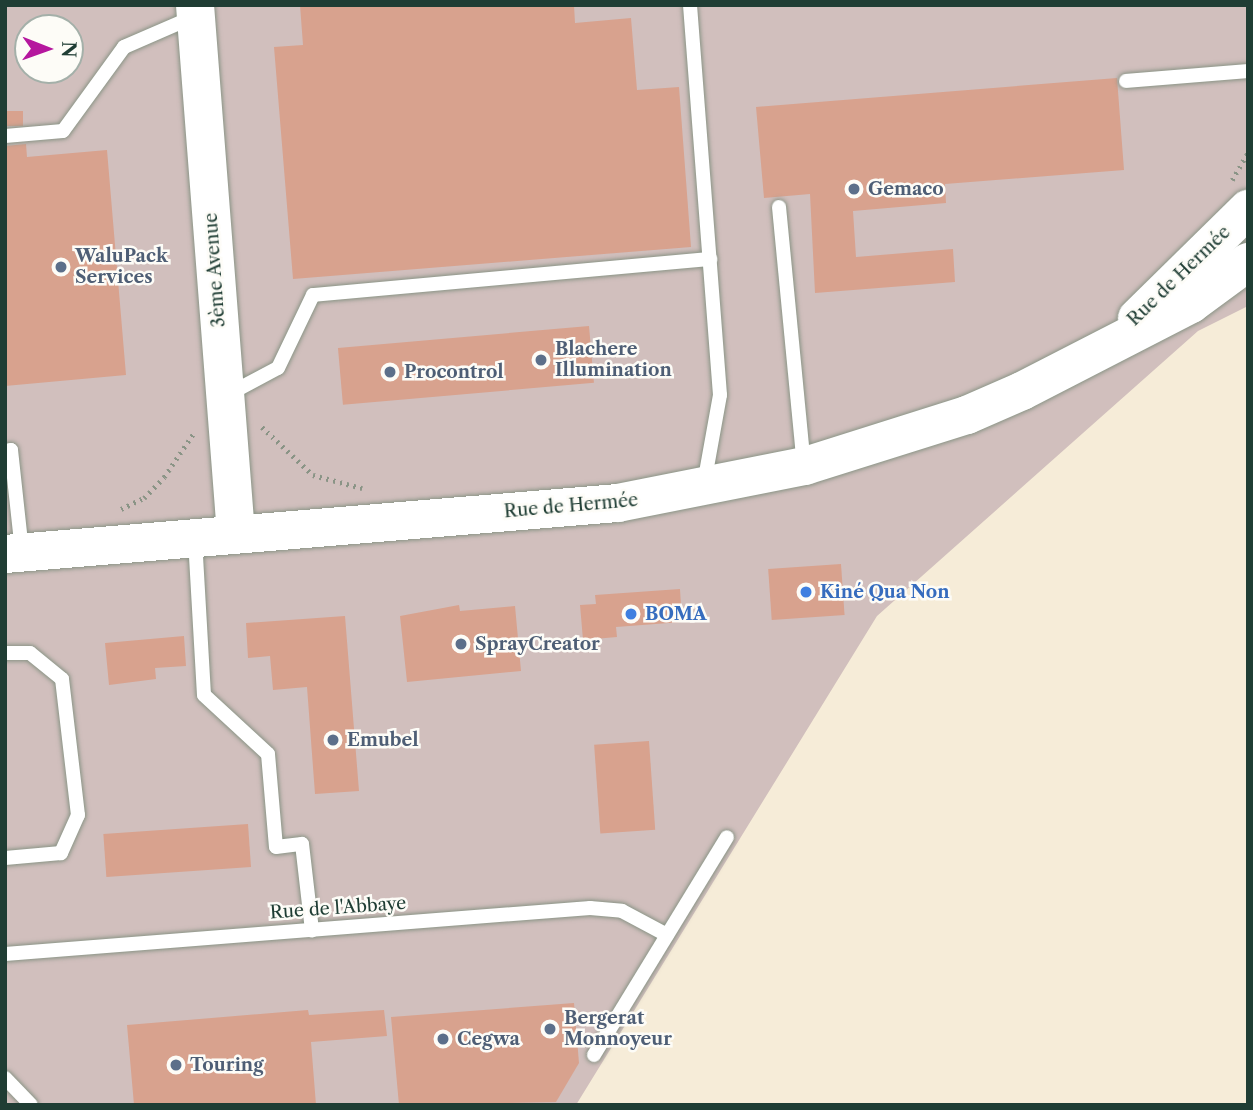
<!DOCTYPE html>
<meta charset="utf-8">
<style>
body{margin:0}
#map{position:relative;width:1253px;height:1110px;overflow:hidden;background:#f6ecd8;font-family:"Libre Caslon Text",serif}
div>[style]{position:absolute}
.industrial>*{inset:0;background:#d1bfbd}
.building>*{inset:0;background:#d8a28e;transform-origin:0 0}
.path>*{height:4.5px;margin-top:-2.25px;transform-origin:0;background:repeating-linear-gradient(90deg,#8a9486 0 2px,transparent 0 7px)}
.roads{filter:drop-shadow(0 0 2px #8a9486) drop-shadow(0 0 2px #8a9486)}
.lane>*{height:14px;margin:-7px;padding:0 7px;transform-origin:7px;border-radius:7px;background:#fff}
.secondary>*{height:38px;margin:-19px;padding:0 19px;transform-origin:19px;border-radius:19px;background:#fff}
.dots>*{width:19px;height:19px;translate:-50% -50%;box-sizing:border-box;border:4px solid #fdfcf7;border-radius:50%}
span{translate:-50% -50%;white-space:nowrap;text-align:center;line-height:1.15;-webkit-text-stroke:5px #fdfcf7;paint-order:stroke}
.service-label{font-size:18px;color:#4e5e75;font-weight:700}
.left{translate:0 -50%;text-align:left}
.street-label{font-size:18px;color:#1f3d34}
.shop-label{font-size:18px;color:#366cbe;font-weight:700}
.frame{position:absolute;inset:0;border:7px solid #1f3d34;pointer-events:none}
.north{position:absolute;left:14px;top:14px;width:70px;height:70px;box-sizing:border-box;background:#fdfcf7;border:2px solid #a4b0a9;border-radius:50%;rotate:91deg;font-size:19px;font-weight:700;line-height:28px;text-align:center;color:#1f3d34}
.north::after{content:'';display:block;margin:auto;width:24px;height:32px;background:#b5179e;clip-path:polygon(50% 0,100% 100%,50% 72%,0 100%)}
</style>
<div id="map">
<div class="industrial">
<i style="clip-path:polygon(evenodd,5px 5px,1248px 5px,1248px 306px,1198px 331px,877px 616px,576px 1105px,5px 1105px,5px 5px,28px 28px,70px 28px,70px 70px,28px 70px,28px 28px)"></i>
</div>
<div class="building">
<i style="clip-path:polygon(300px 5px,574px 5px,575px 23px,631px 18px,637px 90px,679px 87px,691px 247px,293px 279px,274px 47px,303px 45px)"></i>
<i style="clip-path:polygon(1117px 78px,1124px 170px,945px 184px,946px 203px,853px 211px,856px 257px,953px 249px,955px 282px,815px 293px,810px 194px,764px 198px,756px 107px)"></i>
<i style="left:5px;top:111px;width:18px;height:15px"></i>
<i style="clip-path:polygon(26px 144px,27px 157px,107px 150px,126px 375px,5px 386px,5px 146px)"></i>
<i style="left:589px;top:326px;width:57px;height:252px;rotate:85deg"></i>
<i style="left:841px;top:564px;width:51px;height:73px;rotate:86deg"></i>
<i style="clip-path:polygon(680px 589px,682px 622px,616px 627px,617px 637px,583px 640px,580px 605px,596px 604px,595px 595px)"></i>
<i style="clip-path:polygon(459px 605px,460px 611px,515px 606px,521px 671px,407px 682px,400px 616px)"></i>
<i style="clip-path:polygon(345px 616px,359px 791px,315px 794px,307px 687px,273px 690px,270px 656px,248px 658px,246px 623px)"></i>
<i style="clip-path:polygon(184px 636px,186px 666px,155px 668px,156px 679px,109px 685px,105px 643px)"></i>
<i style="left:649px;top:741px;width:89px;height:55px;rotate:86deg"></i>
<i style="left:248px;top:824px;width:43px;height:145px;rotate:86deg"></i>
<i style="clip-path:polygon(574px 1003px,579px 1063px,556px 1102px,399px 1105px,391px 1017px)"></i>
<i style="clip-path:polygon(308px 1010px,309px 1015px,384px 1010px,387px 1036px,311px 1042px,316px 1105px,134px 1105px,127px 1025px)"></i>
</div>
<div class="path">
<i style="left:1232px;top:180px;width:32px;rotate:-60deg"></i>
<i style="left:262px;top:427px;width:70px;rotate:43.3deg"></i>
<i style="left:313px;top:475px;width:51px;rotate:14.9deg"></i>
<i style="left:121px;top:509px;width:25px;rotate:-26deg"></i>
<i style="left:144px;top:498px;width:29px;rotate:-46deg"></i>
<i style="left:164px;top:477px;width:52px;rotate:-56deg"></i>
</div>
<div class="roads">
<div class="lane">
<i style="left:690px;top:5px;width:391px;rotate:85.6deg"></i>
<i style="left:720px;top:395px;width:90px;rotate:100.2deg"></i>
<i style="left:1126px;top:81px;width:122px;rotate:-4.7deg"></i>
<i style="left:5px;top:136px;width:58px;rotate:-4.9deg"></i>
<i style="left:63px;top:131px;width:104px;rotate:-54deg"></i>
<i style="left:124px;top:47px;width:75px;rotate:-23.5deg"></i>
<i style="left:779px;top:207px;width:259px;rotate:84.5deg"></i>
<i style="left:229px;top:394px;width:55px;rotate:-28deg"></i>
<i style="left:278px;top:368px;width:81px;rotate:-64.4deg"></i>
<i style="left:313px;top:295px;width:399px;rotate:-5.2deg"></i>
<i style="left:5px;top:451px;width:6px;rotate:-9deg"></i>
<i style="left:11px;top:450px;width:102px;rotate:83.8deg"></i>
<i style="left:195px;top:539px;width:156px;rotate:86.7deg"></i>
<i style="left:204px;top:695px;width:87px;rotate:42.7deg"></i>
<i style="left:268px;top:754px;width:93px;rotate:85.1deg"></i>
<i style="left:276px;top:847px;width:26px;rotate:-7deg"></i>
<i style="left:302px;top:844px;width:87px;rotate:83.4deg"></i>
<i style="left:5px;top:653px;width:25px"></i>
<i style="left:30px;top:653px;width:41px;rotate:39.1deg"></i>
<i style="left:62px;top:679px;width:137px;rotate:83.3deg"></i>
<i style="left:78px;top:815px;width:42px;rotate:114.1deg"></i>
<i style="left:61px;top:853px;width:56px;rotate:174.9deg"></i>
<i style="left:5px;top:954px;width:587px;rotate:-4.5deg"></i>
<i style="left:590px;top:908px;width:32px;rotate:5deg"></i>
<i style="left:622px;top:911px;width:51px;rotate:28.1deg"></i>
<i style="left:594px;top:1055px;width:255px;rotate:-58.6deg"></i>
<i style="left:5px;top:1078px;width:37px;rotate:46deg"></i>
</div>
<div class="secondary">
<i style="left:195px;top:5px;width:531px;rotate:85.57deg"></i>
<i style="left:1137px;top:318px;width:156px;rotate:-44.5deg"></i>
<i style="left:5px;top:554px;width:615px;rotate:-4.76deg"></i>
<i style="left:618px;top:503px;width:191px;rotate:-11.2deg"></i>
<i style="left:805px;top:466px;width:170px;rotate:-17.5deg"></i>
<i style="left:967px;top:415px;width:60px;rotate:-23.6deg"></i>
<i style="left:1022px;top:391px;width:190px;rotate:-27.2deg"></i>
<i style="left:1191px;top:304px;width:71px;rotate:-36.4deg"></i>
</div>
</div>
<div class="dots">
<i style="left:854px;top:189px;background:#5c6f8a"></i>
<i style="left:61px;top:267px;background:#5c6f8a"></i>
<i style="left:541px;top:360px;background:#5c6f8a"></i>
<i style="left:390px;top:372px;background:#5c6f8a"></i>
<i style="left:806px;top:592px;background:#3f7fe0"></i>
<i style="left:631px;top:614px;background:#3f7fe0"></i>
<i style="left:461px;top:644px;background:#5c6f8a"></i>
<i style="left:333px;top:740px;background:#5c6f8a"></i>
<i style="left:550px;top:1029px;background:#5c6f8a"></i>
<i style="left:443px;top:1039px;background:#5c6f8a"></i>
<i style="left:176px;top:1065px;background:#5c6f8a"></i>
</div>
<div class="service-label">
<span class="left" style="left:868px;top:189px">Gemaco</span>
<span class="left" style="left:75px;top:267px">WaluPack<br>Services</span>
<span class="left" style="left:555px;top:360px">Blachere<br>Illumination</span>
<span class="left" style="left:404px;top:372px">Procontrol</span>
<span class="left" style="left:475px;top:644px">SprayCreator</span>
<span class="left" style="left:347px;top:740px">Emubel</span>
<span class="left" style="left:564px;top:1029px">Bergerat<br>Monnoyeur</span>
<span class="left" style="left:457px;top:1039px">Cegwa</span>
<span class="left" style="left:190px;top:1065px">Touring</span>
</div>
<div class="street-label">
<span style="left:215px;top:270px;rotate:-94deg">3ème Avenue</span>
<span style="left:1179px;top:276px;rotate:-44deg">Rue de Hermée</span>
<span style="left:571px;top:506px;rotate:-5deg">Rue de Hermée</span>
<span style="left:338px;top:908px;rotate:-4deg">Rue de l'Abbaye</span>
</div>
<div class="shop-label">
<span class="left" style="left:820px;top:592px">Kiné Qua Non</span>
<span class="left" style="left:645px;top:614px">BOMA</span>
</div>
<div class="frame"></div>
<div class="north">N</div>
</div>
